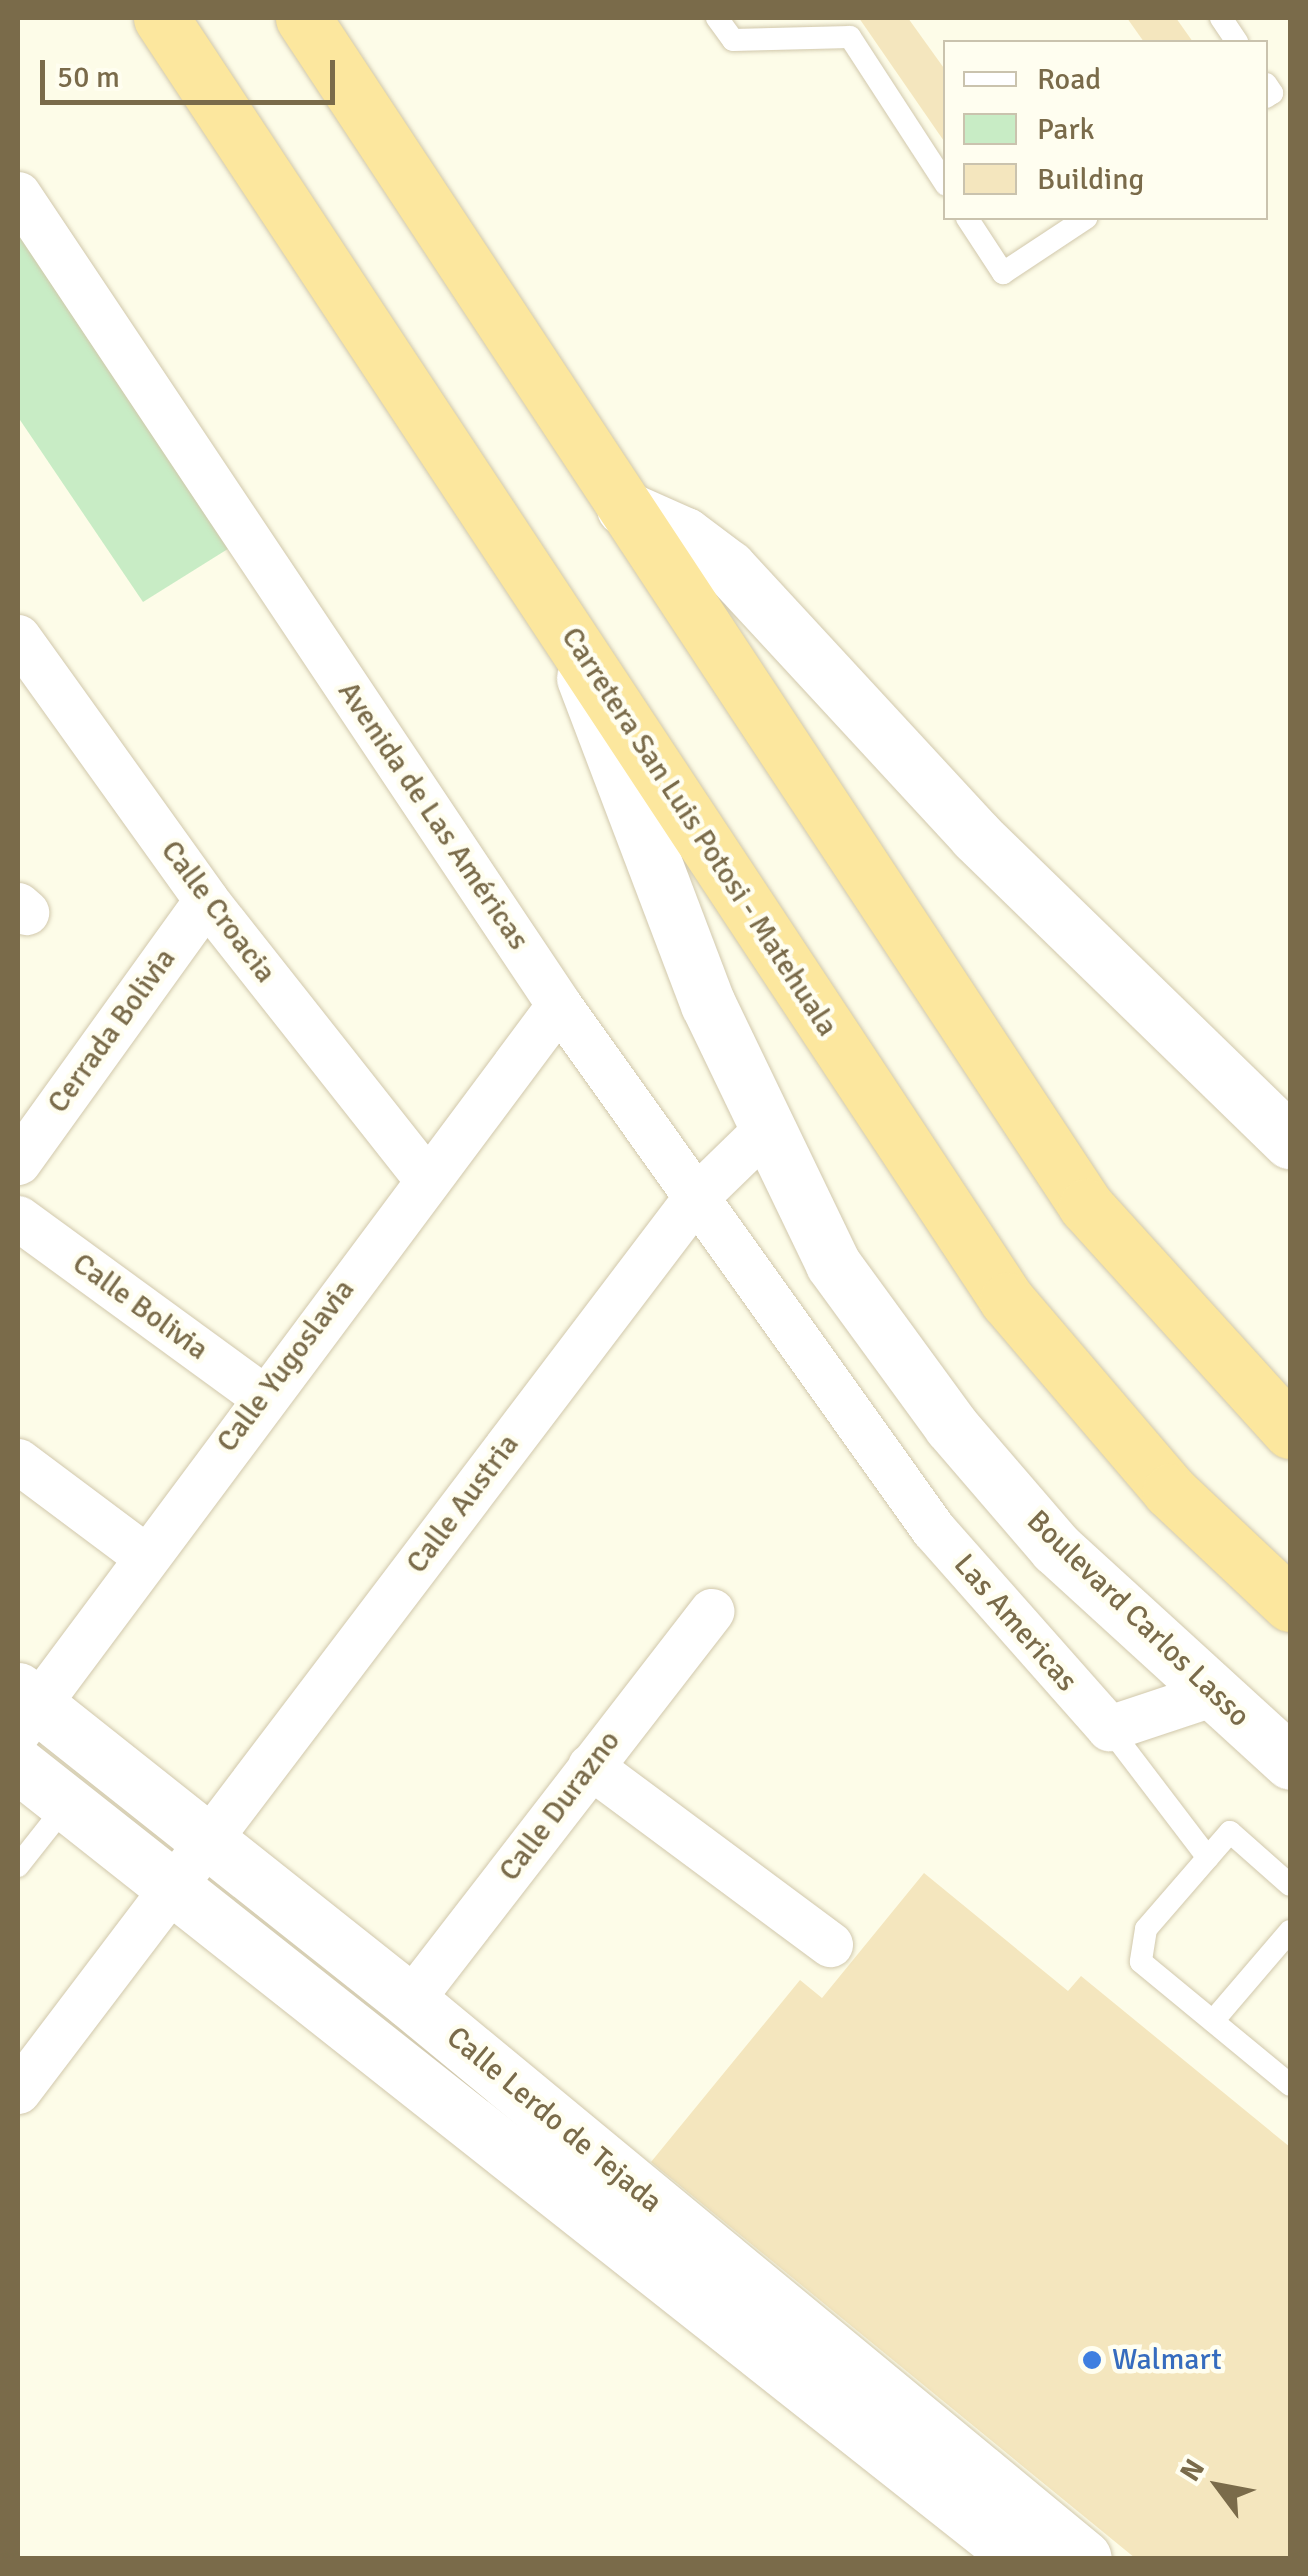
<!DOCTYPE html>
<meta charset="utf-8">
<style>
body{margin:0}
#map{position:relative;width:1308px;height:2576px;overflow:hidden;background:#fdfce8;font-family:Signika,sans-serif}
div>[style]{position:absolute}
.green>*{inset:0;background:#c8ecc5}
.building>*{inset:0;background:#f4e6be}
.roads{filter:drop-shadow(0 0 2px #d1c8ac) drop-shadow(0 0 2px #d1c8ac)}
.service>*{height:22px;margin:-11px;padding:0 11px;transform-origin:11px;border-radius:11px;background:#fff}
.minor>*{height:45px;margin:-22.5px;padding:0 22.5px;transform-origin:22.5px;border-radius:22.5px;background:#fff}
.tertiary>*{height:55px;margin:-27.5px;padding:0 27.5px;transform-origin:27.5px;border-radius:27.5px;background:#fff}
.trunk>*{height:55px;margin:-27.5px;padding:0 27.5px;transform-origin:27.5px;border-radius:27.5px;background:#fce79e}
.dots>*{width:28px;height:28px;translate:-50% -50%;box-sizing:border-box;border:5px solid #fffef0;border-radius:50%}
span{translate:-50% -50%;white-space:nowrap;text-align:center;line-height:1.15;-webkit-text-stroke:9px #fffef0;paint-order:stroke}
.street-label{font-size:30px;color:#7a6b4a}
.shop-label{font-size:30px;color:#366cbe}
.left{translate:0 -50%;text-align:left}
.frame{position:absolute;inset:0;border:20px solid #7a6b4a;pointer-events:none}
.legend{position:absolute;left:943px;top:40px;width:325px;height:180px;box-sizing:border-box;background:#fffef0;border:2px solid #cac3ae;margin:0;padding:12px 18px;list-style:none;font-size:30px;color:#7a6b4a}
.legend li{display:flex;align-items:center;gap:20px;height:50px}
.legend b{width:50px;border:2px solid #cac3ae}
.north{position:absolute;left:1168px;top:2436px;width:100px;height:100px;-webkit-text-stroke:8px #fffef0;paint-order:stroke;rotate:302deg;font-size:28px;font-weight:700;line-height:40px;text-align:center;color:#7a6b4a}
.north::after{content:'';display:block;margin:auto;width:35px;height:45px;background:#7a6b4a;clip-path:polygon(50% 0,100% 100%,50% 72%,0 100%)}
.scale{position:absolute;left:40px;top:60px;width:295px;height:45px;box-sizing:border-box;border:5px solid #7a6b4a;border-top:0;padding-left:12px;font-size:30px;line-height:35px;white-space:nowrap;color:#7a6b4a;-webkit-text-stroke:8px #fffef0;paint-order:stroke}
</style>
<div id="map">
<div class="green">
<i style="clip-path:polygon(18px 224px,231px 547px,143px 602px,18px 417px)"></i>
</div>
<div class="building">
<i style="clip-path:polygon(859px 18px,908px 18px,946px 71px,946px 144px)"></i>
<i style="clip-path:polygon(1127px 18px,1176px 18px,1193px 42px,1144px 42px)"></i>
<i style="clip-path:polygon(924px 1873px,1068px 1991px,1081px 1976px,1290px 2147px,1290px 2558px,1135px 2558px,651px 2162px,800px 1980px,822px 1998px)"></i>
</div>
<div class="roads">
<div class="service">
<i style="left:717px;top:18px;width:27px;rotate:54deg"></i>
<i style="left:733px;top:40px;width:117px;rotate:-1.5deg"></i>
<i style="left:850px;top:37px;width:176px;rotate:57deg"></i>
<i style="left:1221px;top:18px;width:29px;rotate:56deg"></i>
<i style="left:1266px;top:84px;width:11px;rotate:56deg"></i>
<i style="left:1272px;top:93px;width:7px;rotate:146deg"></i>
<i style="left:967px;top:218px;width:66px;rotate:56.8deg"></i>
<i style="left:1003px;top:273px;width:100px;rotate:-33.5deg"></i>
<i style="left:1109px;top:1728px;width:163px;rotate:52.7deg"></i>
<i style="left:18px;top:1866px;width:79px;rotate:-51.7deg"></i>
<i style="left:1290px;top:1885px;width:80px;rotate:-138.5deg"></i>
<i style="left:1230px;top:1832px;width:128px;rotate:130.9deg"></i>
<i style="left:1146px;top:1929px;width:33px;rotate:99deg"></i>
<i style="left:1141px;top:1962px;width:193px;rotate:39.5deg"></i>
<i style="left:1213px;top:2021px;width:118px;rotate:-49.5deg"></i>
</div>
<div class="minor">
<i style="left:18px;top:194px;width:975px;rotate:56.29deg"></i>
<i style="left:559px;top:1005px;width:644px;rotate:54.48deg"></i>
<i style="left:933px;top:1529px;width:266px;rotate:48.5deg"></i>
<i style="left:1109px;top:1728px;width:108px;rotate:-18.4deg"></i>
<i style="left:18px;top:637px;width:323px;rotate:54.4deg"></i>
<i style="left:206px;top:900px;width:357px;rotate:51.7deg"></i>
<i style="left:18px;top:905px;width:11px;rotate:41deg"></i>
<i style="left:18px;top:1162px;width:322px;rotate:-54.3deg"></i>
<i style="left:18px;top:1218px;width:302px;rotate:36.1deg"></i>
<i style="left:18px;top:1461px;width:159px;rotate:36.8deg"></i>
<i style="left:18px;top:1731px;width:905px;rotate:-53.31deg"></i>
<i style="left:590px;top:1766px;width:299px;rotate:36.6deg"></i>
<i style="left:410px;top:2001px;width:493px;rotate:-52.3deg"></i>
<i style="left:18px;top:2091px;width:1121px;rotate:-52.83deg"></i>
<i style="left:695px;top:1198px;width:98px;rotate:-44.2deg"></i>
</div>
<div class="tertiary">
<i style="left:624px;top:508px;width:67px;rotate:23.9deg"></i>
<i style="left:685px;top:535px;width:55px;rotate:36.9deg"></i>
<i style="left:729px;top:568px;width:364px;rotate:47.3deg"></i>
<i style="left:976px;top:836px;width:438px;rotate:44.2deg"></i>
<i style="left:584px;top:678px;width:349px;rotate:69.2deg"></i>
<i style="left:708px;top:1004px;width:288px;rotate:64.3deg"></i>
<i style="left:833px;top:1264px;width:200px;rotate:53.9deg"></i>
<i style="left:951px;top:1426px;width:161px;rotate:49.3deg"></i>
<i style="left:1056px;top:1548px;width:317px;rotate:42.4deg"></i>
<i style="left:18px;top:1690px;width:500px;rotate:38.43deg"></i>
<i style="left:410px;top:2001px;width:874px;rotate:39.57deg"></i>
<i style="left:18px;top:1765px;width:1279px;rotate:38.33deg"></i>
</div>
<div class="trunk">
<i style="left:161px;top:18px;width:1536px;rotate:56.58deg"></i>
<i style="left:1007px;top:1300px;width:251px;rotate:49.5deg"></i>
<i style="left:1170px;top:1491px;width:165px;rotate:43.3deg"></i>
<i style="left:303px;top:18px;width:1423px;rotate:56.61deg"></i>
<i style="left:1086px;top:1206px;width:304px;rotate:47.8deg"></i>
</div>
</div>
<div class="dots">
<i style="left:1092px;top:2360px;background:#3f7fe0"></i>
</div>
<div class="street-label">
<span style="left:433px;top:816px;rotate:56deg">Avenida de Las Américas</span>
<span style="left:699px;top:832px;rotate:57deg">Carretera San Luis Potosi - Matehuala</span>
<span style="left:218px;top:912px;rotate:53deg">Calle Croacia</span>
<span style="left:112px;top:1031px;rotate:-54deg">Cerrada Bolivia</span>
<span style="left:140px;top:1307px;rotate:36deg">Calle Bolivia</span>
<span style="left:286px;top:1366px;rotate:-53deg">Calle Yugoslavia</span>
<span style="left:463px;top:1504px;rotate:-53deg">Calle Austria</span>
<span style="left:1138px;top:1619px;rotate:44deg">Boulevard Carlos Lasso</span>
<span style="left:1015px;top:1623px;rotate:49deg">Las Americas</span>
<span style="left:560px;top:1806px;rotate:-53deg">Calle Durazno</span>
<span style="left:554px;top:2120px;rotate:40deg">Calle Lerdo de Tejada</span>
</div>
<div class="shop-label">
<span class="left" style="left:1112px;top:2360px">Walmart</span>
</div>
<div class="frame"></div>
<ul class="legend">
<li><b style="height:12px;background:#fff"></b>Road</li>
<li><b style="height:28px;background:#c8ecc5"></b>Park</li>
<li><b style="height:28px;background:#f4e6be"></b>Building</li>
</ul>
<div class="north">N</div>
<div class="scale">50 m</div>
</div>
